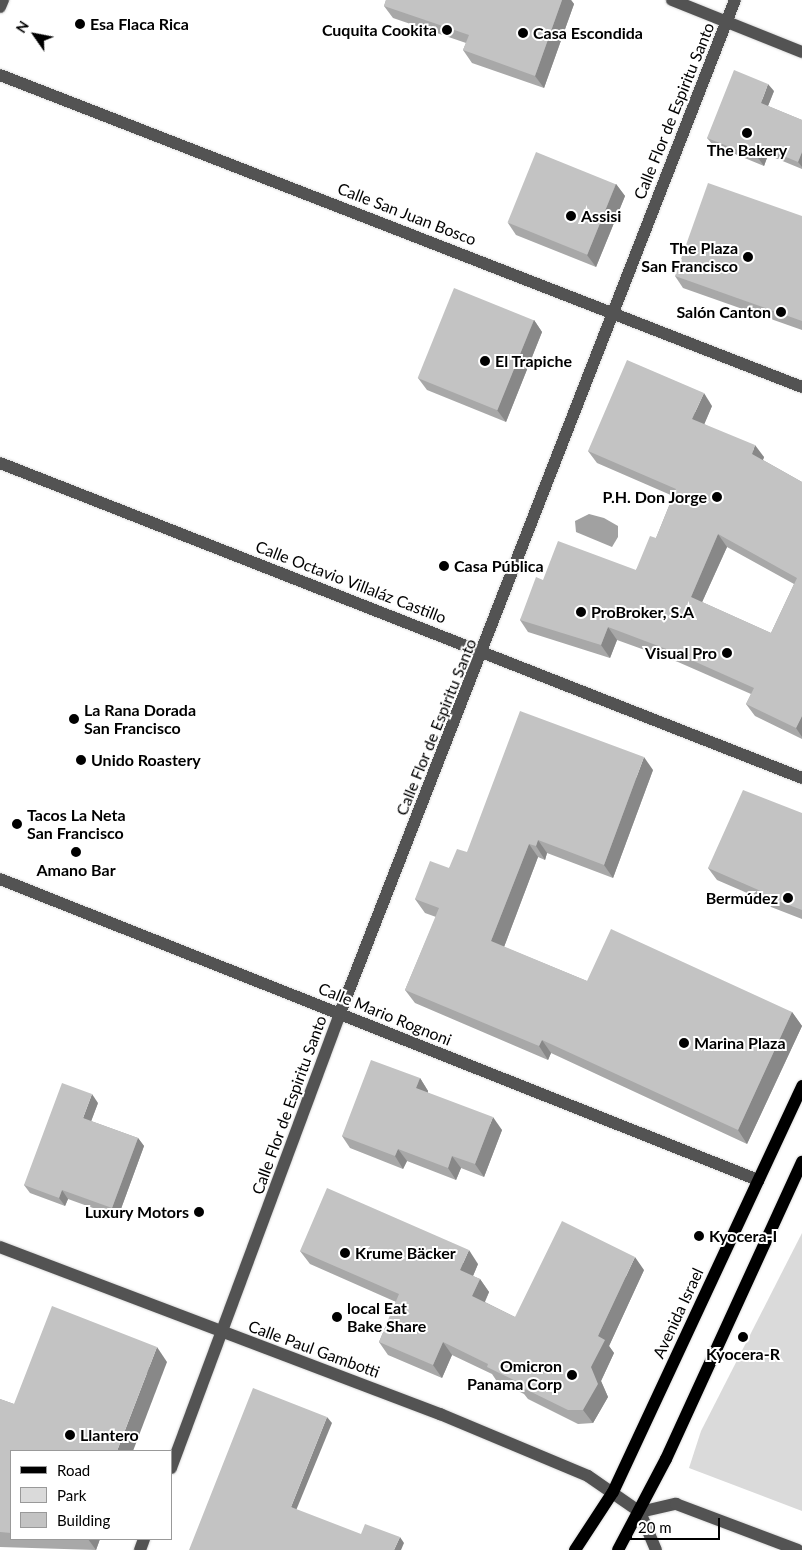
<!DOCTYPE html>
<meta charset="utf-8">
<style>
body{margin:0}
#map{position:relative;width:802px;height:1550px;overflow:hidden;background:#fff;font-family:Lato,sans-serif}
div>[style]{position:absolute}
.green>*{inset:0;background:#dadada}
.water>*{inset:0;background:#a1a1a1}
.roads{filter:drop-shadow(0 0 1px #dbdbdb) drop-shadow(0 0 1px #dbdbdb)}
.minor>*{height:12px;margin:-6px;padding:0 6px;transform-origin:6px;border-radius:6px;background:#535353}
.major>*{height:12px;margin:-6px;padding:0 6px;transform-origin:6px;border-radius:6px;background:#000}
.wall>*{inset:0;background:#a8a8a8}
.shaded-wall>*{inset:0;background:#888}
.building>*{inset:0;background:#c3c3c3;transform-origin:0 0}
.dots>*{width:14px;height:14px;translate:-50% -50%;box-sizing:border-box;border:2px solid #fff;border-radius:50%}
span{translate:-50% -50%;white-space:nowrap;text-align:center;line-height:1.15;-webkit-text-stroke:4px #fff;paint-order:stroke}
.poi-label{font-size:16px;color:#000;font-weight:700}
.left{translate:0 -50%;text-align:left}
.right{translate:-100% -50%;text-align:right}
.street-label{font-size:16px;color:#000}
.legend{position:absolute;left:10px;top:1450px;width:162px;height:90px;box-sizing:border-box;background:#fff;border:1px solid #999;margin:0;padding:6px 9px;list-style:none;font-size:15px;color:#000}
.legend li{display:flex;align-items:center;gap:10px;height:25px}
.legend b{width:25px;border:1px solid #999}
.north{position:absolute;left:10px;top:10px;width:50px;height:50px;-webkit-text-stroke:4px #fff;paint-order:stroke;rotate:303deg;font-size:14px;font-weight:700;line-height:20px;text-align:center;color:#000}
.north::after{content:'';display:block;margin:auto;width:18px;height:22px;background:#000;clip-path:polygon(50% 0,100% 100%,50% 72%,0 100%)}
.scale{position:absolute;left:630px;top:1518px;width:90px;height:22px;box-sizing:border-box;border:2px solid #000;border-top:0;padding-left:6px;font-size:15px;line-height:18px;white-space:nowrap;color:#000;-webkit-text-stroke:4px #fff;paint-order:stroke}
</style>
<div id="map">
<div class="green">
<i style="clip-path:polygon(802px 1233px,802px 1511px,689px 1468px,701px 1431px)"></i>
</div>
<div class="water">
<i style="clip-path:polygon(589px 514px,604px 518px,618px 526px,618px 537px,612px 547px,576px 532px,575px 521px)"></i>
</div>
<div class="roads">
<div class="minor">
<i style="left:672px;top:0;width:140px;rotate:21.8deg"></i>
<i style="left:0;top:7px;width:8px;rotate:-67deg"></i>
<i style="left:0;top:75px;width:861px;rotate:21.26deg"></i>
<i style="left:0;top:463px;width:862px;rotate:21.44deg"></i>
<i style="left:0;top:879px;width:816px;rotate:21.66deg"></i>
<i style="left:0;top:1247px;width:471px;rotate:20.8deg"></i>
<i style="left:440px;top:1414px;width:160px;rotate:22.7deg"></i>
<i style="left:588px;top:1476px;width:63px;rotate:34.7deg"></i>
<i style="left:640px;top:1512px;width:37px;rotate:-13deg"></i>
<i style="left:676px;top:1504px;width:130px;rotate:20.7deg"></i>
<i style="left:171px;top:1468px;width:485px;rotate:-69.6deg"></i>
<i style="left:340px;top:1013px;width:1087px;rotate:-68.7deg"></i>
<i style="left:640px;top:1512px;width:41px;rotate:67.2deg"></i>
<i style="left:140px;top:1550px;width:12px;rotate:-70deg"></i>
</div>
<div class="major">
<i style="left:575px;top:1550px;width:69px;rotate:-56.8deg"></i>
<i style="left:613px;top:1492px;width:448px;rotate:-65deg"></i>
<i style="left:618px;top:1550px;width:103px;rotate:-62.2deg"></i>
<i style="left:666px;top:1459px;width:327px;rotate:-65.4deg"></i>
</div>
</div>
<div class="wall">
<i style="clip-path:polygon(386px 0,571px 0,574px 4px,544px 88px,472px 63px,463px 50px,466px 43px,393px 18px,384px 6px)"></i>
<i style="clip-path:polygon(774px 91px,768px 106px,802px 120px,802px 169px,768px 155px,764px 166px,713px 145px,707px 138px)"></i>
<i style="clip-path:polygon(616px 184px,625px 196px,596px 267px,516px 235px,508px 223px)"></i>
<i style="clip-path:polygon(802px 216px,802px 330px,683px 288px,675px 276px)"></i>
<i style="clip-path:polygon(534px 320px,542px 332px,506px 422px,427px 390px,418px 378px)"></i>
<i style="clip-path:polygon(evenodd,712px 406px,704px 424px,764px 457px,763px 460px,802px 482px,802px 739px,755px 716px,746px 704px,751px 694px,678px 662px,617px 640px,610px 658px,528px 632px,520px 620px,543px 580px,636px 570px,656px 538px,673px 496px,597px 463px,588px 451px,712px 406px,727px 547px,794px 584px,771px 633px,702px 602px,727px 547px)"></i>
<i style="clip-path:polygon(653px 770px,613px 878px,547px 853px,545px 860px,538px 857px,504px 947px,587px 981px,792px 1012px,802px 1026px,747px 1144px,551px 1053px,548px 1060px,415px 1003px,405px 990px,436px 917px,425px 913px,415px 899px,449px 868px,467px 852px)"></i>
<i style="clip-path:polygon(802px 813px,802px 919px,771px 907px,768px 902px,717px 880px,708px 868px)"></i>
<i style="clip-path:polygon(420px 1078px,428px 1091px,428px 1093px,502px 1130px,484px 1177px,461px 1168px,456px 1180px,407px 1161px,403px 1169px,350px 1148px,342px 1136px)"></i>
<i style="clip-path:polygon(98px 1103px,91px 1121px,138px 1138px,144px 1146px,118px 1217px,68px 1199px,65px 1206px,30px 1193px,24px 1185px)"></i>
<i style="clip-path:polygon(300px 1251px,478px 1264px,473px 1276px,480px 1279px,489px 1292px,485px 1302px,515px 1317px,644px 1270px,609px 1346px,614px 1353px,601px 1381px,608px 1397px,593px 1423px,578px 1424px,528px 1399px,524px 1394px,496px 1380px,492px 1374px,452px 1355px,442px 1378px,388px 1355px,379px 1342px,396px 1302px,310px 1264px)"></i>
<i style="clip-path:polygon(167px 1362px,11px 1451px,11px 1539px,100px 1539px,96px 1550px,0 1547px,0 1399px,14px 1404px)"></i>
</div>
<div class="shaded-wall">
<i style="clip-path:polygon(562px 0,571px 0,574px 4px,544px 88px,535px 76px)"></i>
<i style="clip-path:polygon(768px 84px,774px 91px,766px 111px,761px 103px)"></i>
<i style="clip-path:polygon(762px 147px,768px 155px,764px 166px,758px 158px)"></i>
<i style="clip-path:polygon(802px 152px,802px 167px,798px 162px)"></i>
<i style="clip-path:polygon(616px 184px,625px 196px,596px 267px,587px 255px)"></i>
<i style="clip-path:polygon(534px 320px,542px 332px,506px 422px,497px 410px)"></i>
<i style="clip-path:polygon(704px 393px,712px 406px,701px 432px,692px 419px)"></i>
<i style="clip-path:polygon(755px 445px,764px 457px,760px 467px,752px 454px)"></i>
<i style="clip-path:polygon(718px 534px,727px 547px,699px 609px,691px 597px)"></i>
<i style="clip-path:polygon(608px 627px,617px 640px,610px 658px,601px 645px)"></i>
<i style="clip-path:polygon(802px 716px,802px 737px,796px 728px)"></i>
<i style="clip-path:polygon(644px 757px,653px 770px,613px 878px,604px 865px)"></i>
<i style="clip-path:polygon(538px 840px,547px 853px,545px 860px,536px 846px)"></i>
<i style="clip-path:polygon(529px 844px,538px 857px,501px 955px,491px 941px)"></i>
<i style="clip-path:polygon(792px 1012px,802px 1026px,747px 1144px,738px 1130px)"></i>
<i style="clip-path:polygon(542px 1040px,551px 1053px,548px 1060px,539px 1046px)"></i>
<i style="clip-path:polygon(420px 1078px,428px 1091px,425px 1101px,416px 1088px)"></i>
<i style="clip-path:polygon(92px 1094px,98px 1103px,89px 1127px,83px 1118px)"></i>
<i style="clip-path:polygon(493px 1117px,502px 1130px,484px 1177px,475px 1164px)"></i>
<i style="clip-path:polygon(138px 1138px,144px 1146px,118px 1217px,112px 1208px)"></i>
<i style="clip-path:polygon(398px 1149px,407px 1161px,403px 1169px,395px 1156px)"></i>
<i style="clip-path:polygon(452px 1156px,461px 1168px,456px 1180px,448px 1168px)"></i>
<i style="clip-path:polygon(62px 1190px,68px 1199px,65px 1206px,59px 1198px)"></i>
<i style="clip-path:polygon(469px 1250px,478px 1264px,470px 1283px,460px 1270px)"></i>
<i style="clip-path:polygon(635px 1257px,644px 1270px,609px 1346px,614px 1353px,601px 1381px,608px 1397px,593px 1423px,583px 1410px,591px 1367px,598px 1336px)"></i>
<i style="clip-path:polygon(480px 1279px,489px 1292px,481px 1310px,472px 1296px)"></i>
<i style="clip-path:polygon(443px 1342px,452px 1355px,442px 1378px,433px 1365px)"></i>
<i style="clip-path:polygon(157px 1347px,167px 1362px,133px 1451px,117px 1451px)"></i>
<i style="clip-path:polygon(327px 1417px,332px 1423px,295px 1513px,291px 1507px)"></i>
<i style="clip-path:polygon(400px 1537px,404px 1543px,401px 1550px,394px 1550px)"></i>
<i style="clip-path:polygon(88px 1539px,100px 1539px,96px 1550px)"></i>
</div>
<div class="building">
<i style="clip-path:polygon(386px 0,562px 0,535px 76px,463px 50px,469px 35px,384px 6px)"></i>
<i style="clip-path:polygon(734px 70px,768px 84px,761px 103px,802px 120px,802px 152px,798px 162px,762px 147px,758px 158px,707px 138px)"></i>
<i style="left:536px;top:152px;width:86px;height:76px;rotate:22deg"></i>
<i style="clip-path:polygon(708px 183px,802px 216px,802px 321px,675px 276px)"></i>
<i style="left:454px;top:288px;width:86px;height:97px;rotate:22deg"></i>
<i style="clip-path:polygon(evenodd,627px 360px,704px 393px,692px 419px,755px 445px,752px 454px,802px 482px,802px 716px,796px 728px,746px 704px,754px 688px,669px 650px,608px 627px,601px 645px,520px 620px,536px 577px,543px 580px,558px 541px,636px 570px,650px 536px,656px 538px,676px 489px,588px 451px,627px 360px,718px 534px,797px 578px,771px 633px,691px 597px,718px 534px)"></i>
<i style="clip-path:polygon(520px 711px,644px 757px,604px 865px,538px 840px,536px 846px,529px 844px,491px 941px,587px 981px,611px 929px,792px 1012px,738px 1130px,542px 1040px,539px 1046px,405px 990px,439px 908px,415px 899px,430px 861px,449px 868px,457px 849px,467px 852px)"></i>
<i style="clip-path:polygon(743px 790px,802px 813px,802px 910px,762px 895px,763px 892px,708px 868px)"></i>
<i style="clip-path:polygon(371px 1060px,420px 1078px,416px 1088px,493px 1117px,475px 1164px,452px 1156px,448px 1168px,398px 1149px,395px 1156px,342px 1136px)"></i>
<i style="clip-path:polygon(62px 1083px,92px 1094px,83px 1118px,138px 1138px,112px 1208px,62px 1190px,59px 1198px,24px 1185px)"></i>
<i style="clip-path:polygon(327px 1188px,469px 1250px,460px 1270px,480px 1279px,472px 1296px,515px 1317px,562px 1221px,635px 1257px,598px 1336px,605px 1340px,591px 1367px,598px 1384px,583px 1410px,568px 1410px,519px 1386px,520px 1383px,487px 1367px,488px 1364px,443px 1342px,433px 1365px,379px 1342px,399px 1294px,300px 1251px)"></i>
<i style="clip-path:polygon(52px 1306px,157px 1347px,117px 1451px,11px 1451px,11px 1533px,0 1532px,0 1399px,14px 1404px)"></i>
<i style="clip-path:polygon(253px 1388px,327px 1417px,291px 1507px,361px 1534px,365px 1524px,400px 1537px,394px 1550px,189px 1550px)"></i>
</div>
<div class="dots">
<i style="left:80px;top:24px;background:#000"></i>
<i style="left:447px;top:30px;background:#000"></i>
<i style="left:523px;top:33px;background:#000"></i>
<i style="left:747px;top:133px;background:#000"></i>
<i style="left:571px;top:216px;background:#000"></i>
<i style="left:748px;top:257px;background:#000"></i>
<i style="left:781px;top:312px;background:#000"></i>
<i style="left:485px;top:361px;background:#000"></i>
<i style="left:717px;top:497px;background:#000"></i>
<i style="left:444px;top:566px;background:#000"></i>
<i style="left:581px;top:612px;background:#000"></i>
<i style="left:727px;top:653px;background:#000"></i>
<i style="left:74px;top:719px;background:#000"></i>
<i style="left:81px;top:760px;background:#000"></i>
<i style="left:17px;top:824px;background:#000"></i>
<i style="left:76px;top:852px;background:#000"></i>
<i style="left:788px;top:898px;background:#000"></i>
<i style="left:684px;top:1043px;background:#000"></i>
<i style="left:199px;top:1212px;background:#000"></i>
<i style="left:699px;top:1236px;background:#000"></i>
<i style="left:345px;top:1253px;background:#000"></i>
<i style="left:337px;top:1317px;background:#000"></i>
<i style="left:743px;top:1337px;background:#000"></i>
<i style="left:572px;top:1375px;background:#000"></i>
<i style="left:70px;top:1435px;background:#000"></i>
</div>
<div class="poi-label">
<span class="left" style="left:90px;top:24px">Esa Flaca Rica</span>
<span class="right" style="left:437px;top:30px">Cuquita Cookita</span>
<span class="left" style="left:533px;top:33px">Casa Escondida</span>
<span style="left:747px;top:150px">The Bakery</span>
<span class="left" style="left:581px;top:216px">Assisi</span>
<span class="right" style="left:738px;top:257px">The Plaza<br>San Francisco</span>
<span class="right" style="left:771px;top:312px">Salón Canton</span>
<span class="left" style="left:495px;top:361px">El Trapiche</span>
<span class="right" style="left:707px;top:497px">P.H. Don Jorge</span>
<span class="left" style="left:454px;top:566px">Casa Pública</span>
<span class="left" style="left:591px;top:612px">ProBroker, S.A</span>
<span class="right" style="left:717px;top:653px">Visual Pro</span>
<span class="left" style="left:84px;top:719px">La Rana Dorada<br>San Francisco</span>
<span class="left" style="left:91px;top:760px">Unido Roastery</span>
<span class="left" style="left:27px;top:824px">Tacos La Neta<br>San Francisco</span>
<span style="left:76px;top:870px">Amano Bar</span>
<span class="right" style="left:778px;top:898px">Bermúdez</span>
<span class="left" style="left:694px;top:1043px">Marina Plaza</span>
<span class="right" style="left:189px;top:1212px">Luxury Motors</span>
<span class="left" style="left:709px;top:1236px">Kyocera-I</span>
<span class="left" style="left:355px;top:1253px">Krume Bäcker</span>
<span class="left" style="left:347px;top:1317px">local Eat<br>Bake Share</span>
<span style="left:743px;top:1354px">Kyocera-R</span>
<span class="right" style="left:562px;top:1375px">Omicron<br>Panama Corp</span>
<span class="left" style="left:80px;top:1435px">Llantero</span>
</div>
<div class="street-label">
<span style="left:674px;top:111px;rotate:-68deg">Calle Flor de Espiritu Santo</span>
<span style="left:407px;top:214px;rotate:21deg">Calle San Juan Bosco</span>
<span style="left:351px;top:582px;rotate:21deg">Calle Octavio Villaláz Castillo</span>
<span style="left:436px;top:727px;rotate:-68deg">Calle Flor de Espiritu Santo</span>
<span style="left:385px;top:1014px;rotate:22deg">Calle Mario Rognoni</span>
<span style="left:289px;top:1105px;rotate:-70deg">Calle Flor de Espiritu Santo</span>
<span style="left:678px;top:1313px;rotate:-65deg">Avenida Israel</span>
<span style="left:314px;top:1349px;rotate:20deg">Calle Paul Gambotti</span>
</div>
<ul class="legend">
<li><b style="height:6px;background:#000"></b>Road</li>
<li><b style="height:14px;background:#dadada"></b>Park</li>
<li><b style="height:14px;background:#c3c3c3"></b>Building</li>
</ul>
<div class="north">N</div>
<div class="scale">20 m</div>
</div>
